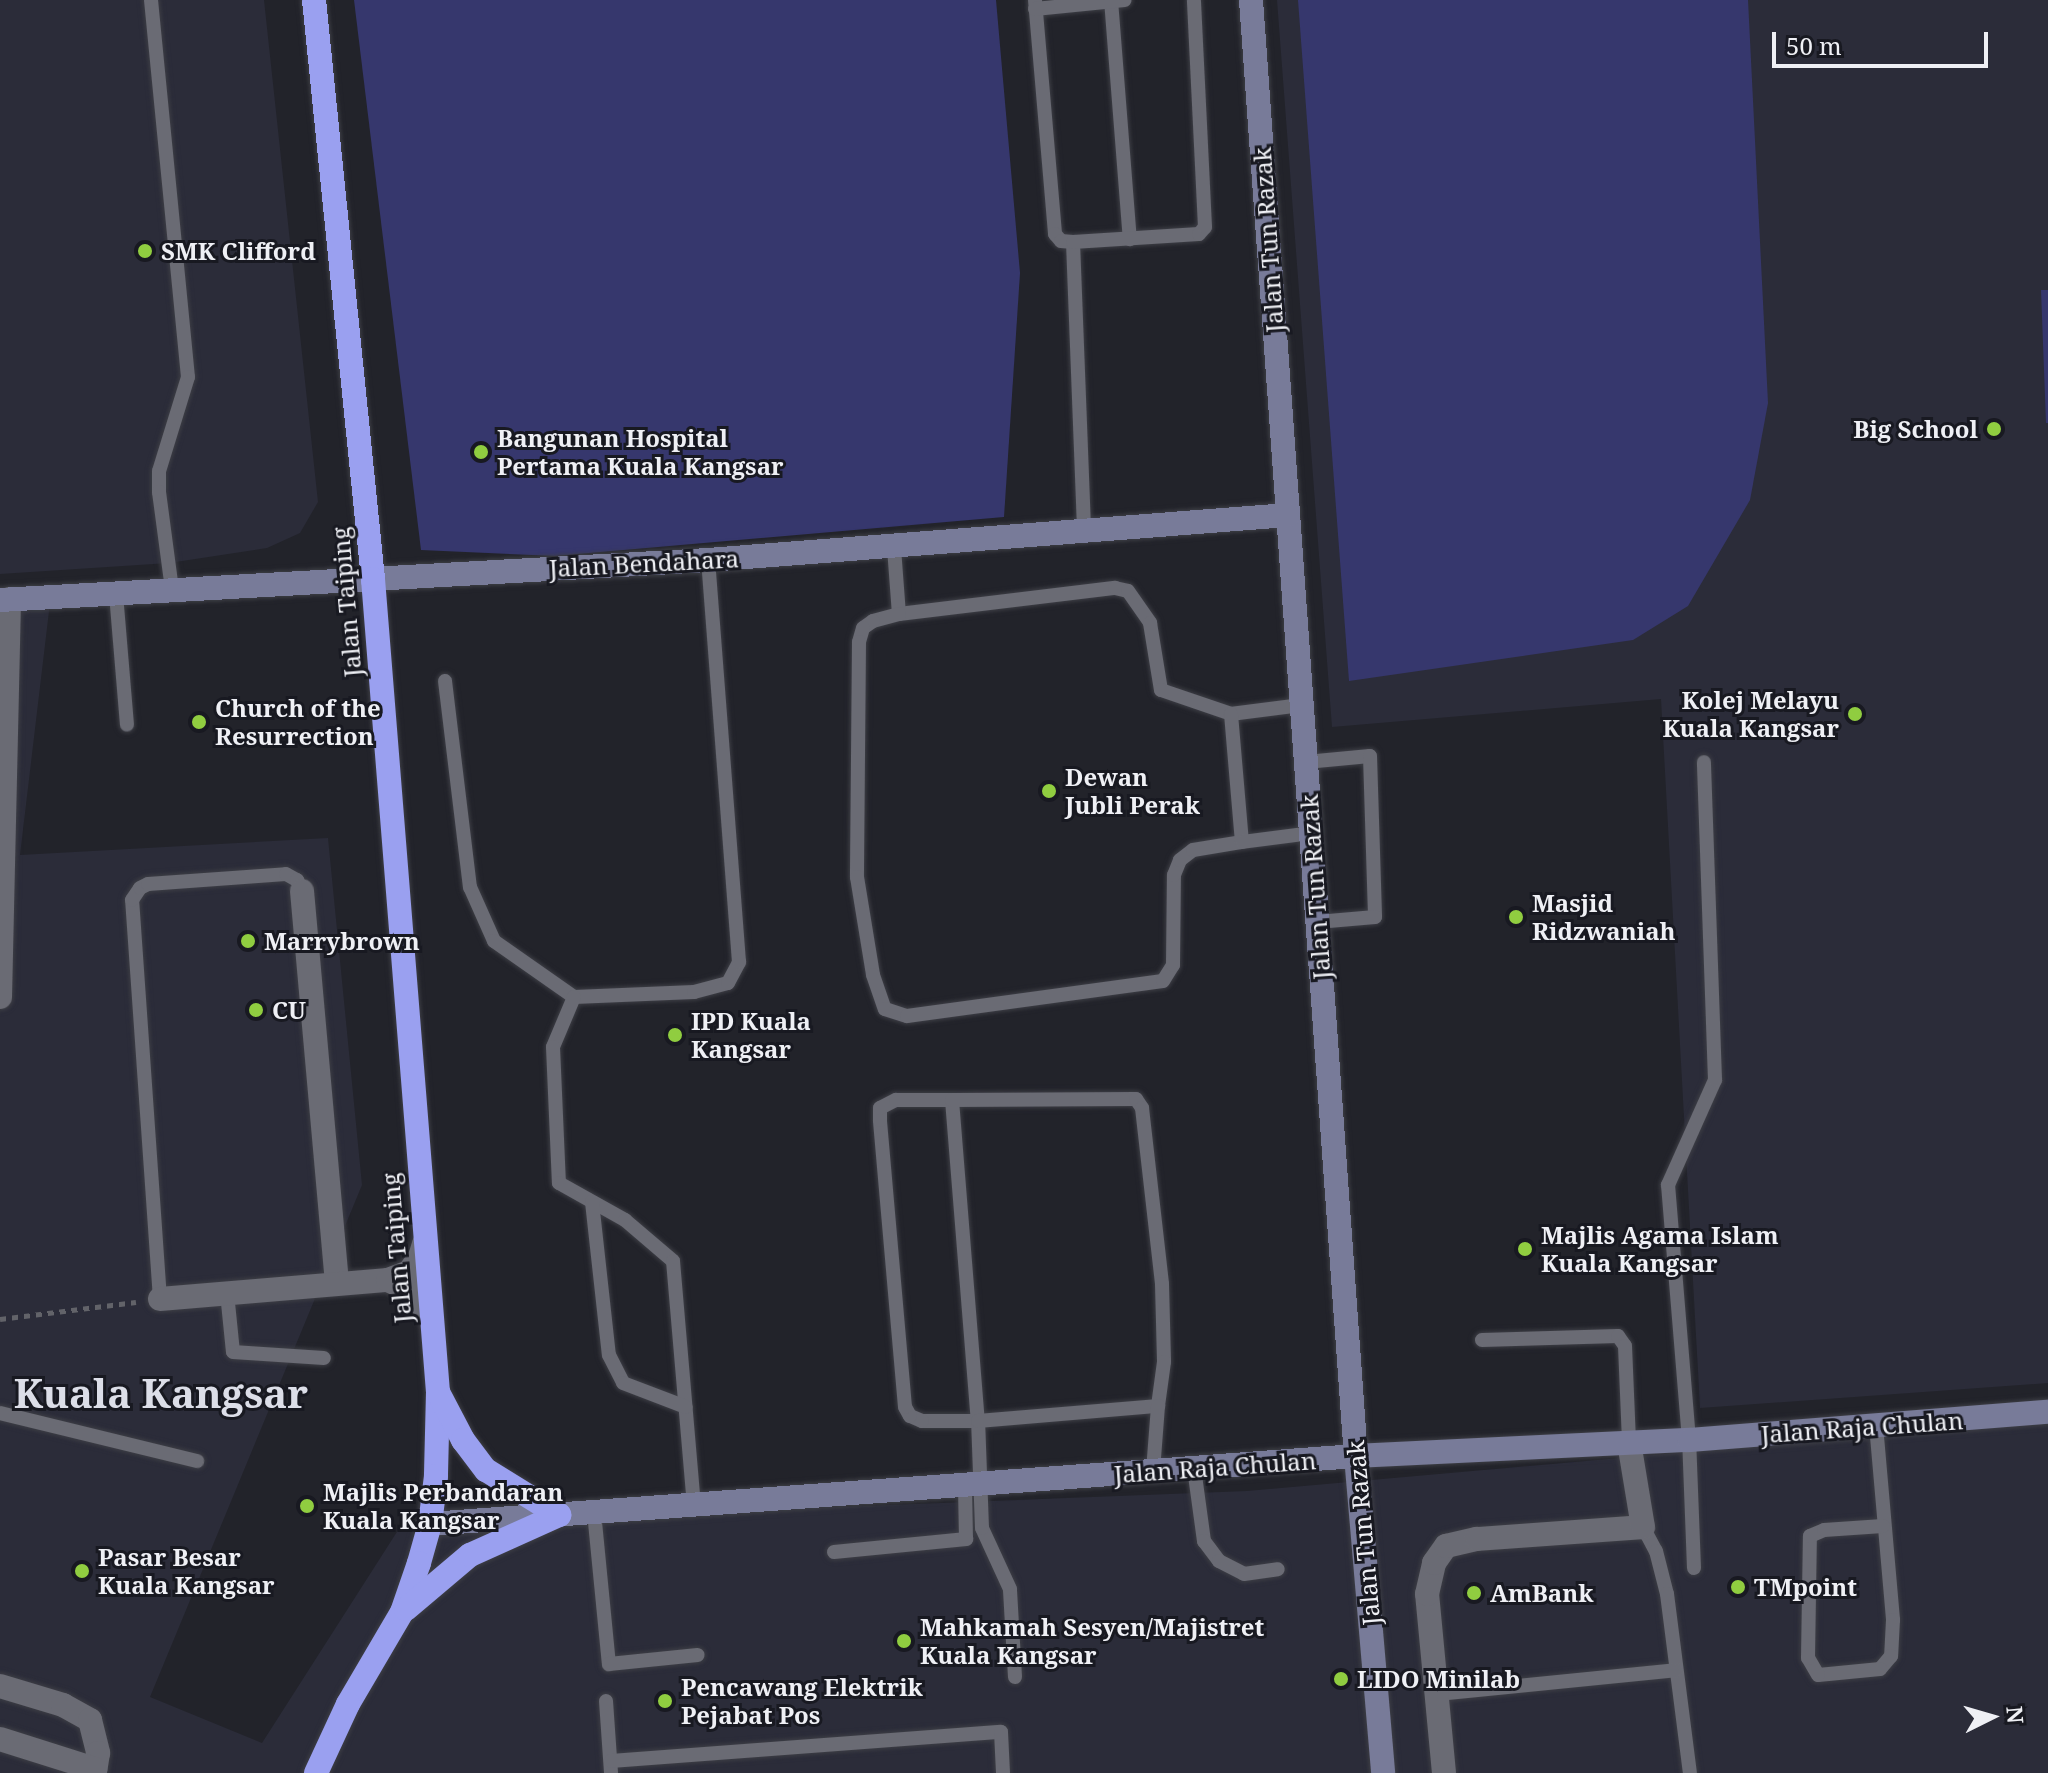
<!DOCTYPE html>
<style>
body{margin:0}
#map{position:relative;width:2048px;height:1773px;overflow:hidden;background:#22232a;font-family:"Noto Serif",serif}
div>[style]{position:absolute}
.built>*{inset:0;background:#2b2c39}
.green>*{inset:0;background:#36376d}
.path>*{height:5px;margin-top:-2.5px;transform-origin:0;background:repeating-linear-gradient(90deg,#626369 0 6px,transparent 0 12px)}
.roads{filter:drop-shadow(0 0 2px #3d3e45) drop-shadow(0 0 2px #3d3e45)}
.lane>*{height:14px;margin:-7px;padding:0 7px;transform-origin:7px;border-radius:7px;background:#6a6b74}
.street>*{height:24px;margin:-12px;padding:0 12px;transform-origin:12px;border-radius:12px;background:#6a6b74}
.secondary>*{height:24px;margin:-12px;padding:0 12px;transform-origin:12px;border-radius:12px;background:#787b99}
.highway>*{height:24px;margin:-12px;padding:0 12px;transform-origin:12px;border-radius:12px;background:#9aa0f0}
.dots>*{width:22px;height:22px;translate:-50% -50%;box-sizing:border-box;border:4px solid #181921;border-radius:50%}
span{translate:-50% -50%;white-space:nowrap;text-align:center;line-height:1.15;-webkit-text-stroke:6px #181921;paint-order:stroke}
.street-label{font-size:24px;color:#eff0f5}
.poi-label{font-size:24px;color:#eff0f5;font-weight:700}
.left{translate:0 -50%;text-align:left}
.right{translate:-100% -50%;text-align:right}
.town-label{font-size:40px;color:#dcdee8;font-weight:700}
.north{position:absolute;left:1952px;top:1677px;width:80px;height:80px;-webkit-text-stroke:6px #181921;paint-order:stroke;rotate:85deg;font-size:22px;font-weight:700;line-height:32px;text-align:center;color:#eff0f5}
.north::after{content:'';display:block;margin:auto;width:28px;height:36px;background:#eff0f5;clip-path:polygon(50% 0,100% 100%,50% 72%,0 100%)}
.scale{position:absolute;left:1772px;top:32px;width:216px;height:36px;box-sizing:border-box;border:4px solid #eff0f5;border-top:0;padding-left:10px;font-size:24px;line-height:28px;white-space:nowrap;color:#eff0f5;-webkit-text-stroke:6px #181921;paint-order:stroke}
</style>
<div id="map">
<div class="built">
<i style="clip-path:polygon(0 0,264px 0,318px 502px,300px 533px,267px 548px,169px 563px,0 574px)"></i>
<i style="clip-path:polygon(1277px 0,2048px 0,2048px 1383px,1700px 1408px,1661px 699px,1332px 727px)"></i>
<i style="clip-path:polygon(52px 586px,20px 855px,328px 838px,362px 1185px,150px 1697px,262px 1743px,402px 1524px,1247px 1491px,2048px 1420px,2048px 1773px,0 1773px,0 589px)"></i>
</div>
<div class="green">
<i style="clip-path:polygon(354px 0,996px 0,1020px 273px,1004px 517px,555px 556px,421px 550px)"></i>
<i style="clip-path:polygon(1298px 0,1748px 0,1768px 403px,1750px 500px,1688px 606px,1633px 640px,1349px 681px)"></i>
<i style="clip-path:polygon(2041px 290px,2048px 290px,2048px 423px,2046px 423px)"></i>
</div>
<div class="path">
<i style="left:0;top:1319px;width:137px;rotate:-7.1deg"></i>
</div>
<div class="roads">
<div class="lane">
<i style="left:151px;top:0;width:379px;rotate:84.4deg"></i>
<i style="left:188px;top:377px;width:98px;rotate:107.1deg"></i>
<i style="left:159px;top:471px;width:21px;rotate:90deg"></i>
<i style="left:159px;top:492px;width:99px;rotate:82.4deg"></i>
<i style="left:1035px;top:0;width:235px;rotate:85.1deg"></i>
<i style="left:1055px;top:234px;width:9px;rotate:49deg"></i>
<i style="left:1061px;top:241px;width:12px;rotate:5deg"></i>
<i style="left:1073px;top:242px;width:290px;rotate:87.8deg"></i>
<i style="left:1111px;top:0;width:240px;rotate:85.5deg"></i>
<i style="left:1035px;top:9px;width:90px;rotate:-5.7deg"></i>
<i style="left:1073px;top:242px;width:126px;rotate:-3.6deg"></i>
<i style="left:1199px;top:234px;width:9px;rotate:-49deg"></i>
<i style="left:1205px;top:227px;width:227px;rotate:-92.8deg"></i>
<i style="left:894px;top:548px;width:66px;rotate:85.7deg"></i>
<i style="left:899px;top:614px;width:218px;rotate:-6.9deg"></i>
<i style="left:1115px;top:588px;width:13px;rotate:13deg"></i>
<i style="left:1128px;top:591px;width:39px;rotate:55deg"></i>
<i style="left:1150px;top:623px;width:68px;rotate:80.7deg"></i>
<i style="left:1161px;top:690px;width:74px;rotate:18.9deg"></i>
<i style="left:116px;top:594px;width:131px;rotate:85.2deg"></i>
<i style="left:899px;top:614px;width:27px;rotate:165deg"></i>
<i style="left:873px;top:621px;width:12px;rotate:145deg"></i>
<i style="left:863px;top:628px;width:15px;rotate:106deg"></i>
<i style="left:859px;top:642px;width:235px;rotate:90.5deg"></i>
<i style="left:857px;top:877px;width:99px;rotate:80.7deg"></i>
<i style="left:873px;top:975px;width:36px;rotate:71deg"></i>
<i style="left:885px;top:1009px;width:23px;rotate:18deg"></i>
<i style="left:907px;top:1016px;width:258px;rotate:-7.8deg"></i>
<i style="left:1163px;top:981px;width:19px;rotate:-58deg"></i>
<i style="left:1173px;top:965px;width:90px;rotate:-89.4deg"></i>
<i style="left:1174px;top:875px;width:16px;rotate:-68deg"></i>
<i style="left:1180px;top:860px;width:16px;rotate:-38deg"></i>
<i style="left:1193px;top:850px;width:50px;rotate:-9.3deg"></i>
<i style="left:445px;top:681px;width:208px;rotate:83.1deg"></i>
<i style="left:470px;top:887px;width:59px;rotate:66deg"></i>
<i style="left:494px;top:941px;width:98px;rotate:35deg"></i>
<i style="left:574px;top:997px;width:120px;rotate:-2.4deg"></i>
<i style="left:694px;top:992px;width:35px;rotate:-15deg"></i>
<i style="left:728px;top:983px;width:24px;rotate:-62deg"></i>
<i style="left:739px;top:962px;width:403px;rotate:-94.4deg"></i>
<i style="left:1301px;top:705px;width:71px;rotate:172.7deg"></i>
<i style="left:1231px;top:714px;width:128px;rotate:85.1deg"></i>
<i style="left:1242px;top:842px;width:70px;rotate:-7.4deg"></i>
<i style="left:1306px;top:762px;width:64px;rotate:-5.4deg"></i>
<i style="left:1370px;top:756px;width:161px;rotate:88.2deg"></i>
<i style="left:1375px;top:917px;width:58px;rotate:175.1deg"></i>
<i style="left:574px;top:997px;width:54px;rotate:112.8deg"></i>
<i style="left:553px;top:1047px;width:136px;rotate:87.5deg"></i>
<i style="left:559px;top:1183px;width:76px;rotate:29.3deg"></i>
<i style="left:625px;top:1220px;width:63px;rotate:40.5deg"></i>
<i style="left:673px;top:1261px;width:245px;rotate:85.1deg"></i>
<i style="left:952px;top:1100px;width:322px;rotate:85.4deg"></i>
<i style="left:978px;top:1421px;width:56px;rotate:180deg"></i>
<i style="left:922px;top:1421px;width:13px;rotate:-157deg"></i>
<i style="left:910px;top:1416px;width:10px;rotate:-119deg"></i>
<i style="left:905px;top:1407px;width:288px;rotate:-95deg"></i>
<i style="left:880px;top:1120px;width:12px;rotate:-90deg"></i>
<i style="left:880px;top:1108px;width:18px;rotate:-27deg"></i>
<i style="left:896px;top:1100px;width:56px"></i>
<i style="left:952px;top:1100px;width:184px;rotate:-0.3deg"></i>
<i style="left:1136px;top:1099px;width:11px;rotate:56deg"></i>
<i style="left:1142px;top:1108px;width:177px;rotate:83.5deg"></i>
<i style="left:1162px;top:1284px;width:78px;rotate:88.5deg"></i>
<i style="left:1164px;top:1362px;width:44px;rotate:97.8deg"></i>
<i style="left:592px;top:1202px;width:154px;rotate:83.7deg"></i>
<i style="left:609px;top:1355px;width:31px;rotate:63deg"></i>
<i style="left:623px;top:1383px;width:67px;rotate:20.9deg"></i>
<i style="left:227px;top:1293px;width:59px;rotate:84.2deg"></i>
<i style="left:233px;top:1352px;width:91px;rotate:3.8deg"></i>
<i style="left:160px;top:1299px;width:400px;rotate:-94deg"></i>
<i style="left:132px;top:900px;width:14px;rotate:-56deg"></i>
<i style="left:140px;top:888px;width:9px;rotate:-27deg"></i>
<i style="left:148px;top:884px;width:138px;rotate:-4.1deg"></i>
<i style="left:286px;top:874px;width:13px;rotate:29deg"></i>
<i style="left:297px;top:880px;width:12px;rotate:66deg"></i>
<i style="left:1482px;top:1340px;width:136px;rotate:-1.7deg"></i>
<i style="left:1618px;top:1336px;width:12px;rotate:55deg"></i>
<i style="left:1625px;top:1346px;width:96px;rotate:87.6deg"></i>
<i style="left:0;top:1413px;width:203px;rotate:13.7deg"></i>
<i style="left:1876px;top:1425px;width:196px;rotate:85deg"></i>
<i style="left:1893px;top:1620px;width:36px;rotate:93deg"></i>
<i style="left:1891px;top:1656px;width:17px;rotate:130deg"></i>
<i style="left:1880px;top:1669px;width:62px;rotate:174.5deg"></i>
<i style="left:1818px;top:1675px;width:20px;rotate:-120deg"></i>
<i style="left:1808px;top:1658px;width:122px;rotate:-89.1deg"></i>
<i style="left:1810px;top:1536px;width:15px;rotate:-23deg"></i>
<i style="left:1824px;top:1530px;width:59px;rotate:-3.9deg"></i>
<i style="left:1194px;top:1468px;width:74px;rotate:82.2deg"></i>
<i style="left:1204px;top:1541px;width:25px;rotate:53deg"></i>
<i style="left:1219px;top:1561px;width:28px;rotate:27deg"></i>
<i style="left:1244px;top:1574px;width:34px;rotate:-8deg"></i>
<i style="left:594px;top:1512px;width:153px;rotate:84.4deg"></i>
<i style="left:609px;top:1664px;width:89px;rotate:-5.8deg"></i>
<i style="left:1643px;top:1527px;width:27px;rotate:62deg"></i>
<i style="left:1656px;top:1551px;width:44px;rotate:75.7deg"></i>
<i style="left:1667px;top:1594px;width:180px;rotate:82.7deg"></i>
<i style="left:834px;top:1552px;width:133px;rotate:-5.6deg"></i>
<i style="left:966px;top:1539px;width:54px;rotate:-91.1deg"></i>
<i style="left:1694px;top:1568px;width:128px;rotate:-92.2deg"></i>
<i style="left:1689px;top:1440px;width:256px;rotate:-94.7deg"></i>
<i style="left:1668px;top:1185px;width:115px;rotate:-65.9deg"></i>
<i style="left:1715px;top:1080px;width:318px;rotate:-92deg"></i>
<i style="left:1015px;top:1677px;width:88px;rotate:-93.3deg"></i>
<i style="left:1010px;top:1589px;width:67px;rotate:-114.7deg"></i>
<i style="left:982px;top:1528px;width:107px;rotate:-92.1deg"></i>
<i style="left:978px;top:1421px;width:181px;rotate:-4.8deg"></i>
<i style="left:1158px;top:1406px;width:65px;rotate:94.4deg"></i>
<i style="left:1437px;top:1694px;width:240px;rotate:-5.7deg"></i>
<i style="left:606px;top:1701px;width:72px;rotate:86deg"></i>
<i style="left:611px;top:1761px;width:391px;rotate:-4.3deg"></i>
<i style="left:1001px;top:1732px;width:41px;rotate:87.2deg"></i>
</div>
<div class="street">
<i style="left:302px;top:891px;width:394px;rotate:84.9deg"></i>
<i style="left:0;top:997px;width:398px;rotate:-88.7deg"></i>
<i style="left:388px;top:1280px;width:26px;rotate:25deg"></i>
<i style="left:412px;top:1291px;width:32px;rotate:55deg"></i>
<i style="left:160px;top:1299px;width:229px;rotate:-4.8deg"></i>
<i style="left:388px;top:1280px;width:22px;rotate:-21deg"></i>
<i style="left:409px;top:1272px;width:19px;rotate:-54deg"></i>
<i style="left:420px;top:1257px;width:14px;rotate:-73deg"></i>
<i style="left:0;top:1686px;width:66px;rotate:16.8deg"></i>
<i style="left:63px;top:1705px;width:31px;rotate:29deg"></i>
<i style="left:90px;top:1720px;width:34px;rotate:76deg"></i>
<i style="left:98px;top:1753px;width:20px;rotate:99deg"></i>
<i style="left:0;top:1739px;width:100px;rotate:17.5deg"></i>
<i style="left:1444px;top:1773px;width:180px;rotate:-95.4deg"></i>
<i style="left:1427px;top:1594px;width:32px;rotate:-77deg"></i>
<i style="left:1434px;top:1563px;width:21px;rotate:-55deg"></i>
<i style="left:1446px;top:1546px;width:32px;rotate:-13deg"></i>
<i style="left:1477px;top:1539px;width:166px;rotate:-4.1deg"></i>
<i style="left:1643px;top:1527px;width:86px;rotate:-99.4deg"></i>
</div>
<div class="secondary">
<i style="left:1251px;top:0;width:1460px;rotate:85.88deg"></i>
<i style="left:1356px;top:1456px;width:318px;rotate:85.1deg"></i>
<i style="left:0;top:600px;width:709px;rotate:-3.23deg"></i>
<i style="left:708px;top:560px;width:582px;rotate:-4.44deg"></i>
<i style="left:430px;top:1524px;width:928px;rotate:-4.2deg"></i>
<i style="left:1356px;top:1456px;width:333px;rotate:-2.8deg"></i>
<i style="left:1689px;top:1440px;width:360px;rotate:-4.5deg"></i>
</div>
<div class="highway">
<i style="left:314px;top:0;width:582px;rotate:84.18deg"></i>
<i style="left:373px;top:579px;width:816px;rotate:85.43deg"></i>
<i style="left:438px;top:1392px;width:84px;rotate:91.4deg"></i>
<i style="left:436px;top:1476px;width:48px;rotate:97.1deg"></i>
<i style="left:430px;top:1524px;width:41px;rotate:105.8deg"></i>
<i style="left:419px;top:1563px;width:52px;rotate:109.1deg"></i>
<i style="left:402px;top:1612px;width:107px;rotate:120.4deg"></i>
<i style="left:348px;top:1704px;width:76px;rotate:114.9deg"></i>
<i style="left:439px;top:1394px;width:52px;rotate:62.4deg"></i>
<i style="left:463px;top:1440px;width:38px;rotate:53deg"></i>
<i style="left:486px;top:1470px;width:86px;rotate:31.7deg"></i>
<i style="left:406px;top:1609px;width:84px;rotate:-40.2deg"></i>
<i style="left:470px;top:1555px;width:98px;rotate:-24.2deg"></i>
</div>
</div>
<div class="dots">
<i style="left:145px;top:251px;background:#90cd40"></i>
<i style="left:1994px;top:429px;background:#90cd40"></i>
<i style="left:481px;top:452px;background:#90cd40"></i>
<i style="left:1855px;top:714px;background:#90cd40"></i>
<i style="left:199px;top:722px;background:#90cd40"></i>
<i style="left:1049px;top:791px;background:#90cd40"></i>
<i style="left:1516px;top:917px;background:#90cd40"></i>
<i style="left:248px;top:941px;background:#90cd40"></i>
<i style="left:256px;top:1010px;background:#90cd40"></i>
<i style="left:675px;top:1035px;background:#90cd40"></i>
<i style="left:1525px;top:1249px;background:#90cd40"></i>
<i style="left:307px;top:1506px;background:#90cd40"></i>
<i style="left:82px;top:1571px;background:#90cd40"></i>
<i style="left:1738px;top:1587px;background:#90cd40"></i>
<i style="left:1474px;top:1593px;background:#90cd40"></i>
<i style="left:904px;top:1641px;background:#90cd40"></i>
<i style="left:1341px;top:1679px;background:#90cd40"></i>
<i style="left:665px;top:1701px;background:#90cd40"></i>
</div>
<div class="street-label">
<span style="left:1268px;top:240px;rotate:-94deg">Jalan Tun Razak</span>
<span style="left:644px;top:563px;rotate:-3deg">Jalan Bendahara</span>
<span style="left:346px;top:602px;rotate:-95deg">Jalan Taiping</span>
<span style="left:1315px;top:887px;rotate:-94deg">Jalan Tun Razak</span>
<span style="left:396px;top:1248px;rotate:-95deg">Jalan Taiping</span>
<span style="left:1862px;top:1427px;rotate:-4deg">Jalan Raja Chulan</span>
<span style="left:1215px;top:1467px;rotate:-4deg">Jalan Raja Chulan</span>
<span style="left:1363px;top:1533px;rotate:-95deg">Jalan Tun Razak</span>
</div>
<div class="poi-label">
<span class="left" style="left:161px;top:251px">SMK Clifford</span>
<span class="right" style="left:1978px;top:429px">Big School</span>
<span class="left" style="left:497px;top:452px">Bangunan Hospital<br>Pertama Kuala Kangsar</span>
<span class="right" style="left:1839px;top:714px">Kolej Melayu<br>Kuala Kangsar</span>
<span class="left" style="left:215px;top:722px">Church of the<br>Resurrection</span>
<span class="left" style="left:1065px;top:791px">Dewan<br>Jubli Perak</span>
<span class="left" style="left:1532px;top:917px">Masjid<br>Ridzwaniah</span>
<span class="left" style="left:264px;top:941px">Marrybrown</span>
<span class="left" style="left:272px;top:1010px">CU</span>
<span class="left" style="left:691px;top:1035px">IPD Kuala<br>Kangsar</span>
<span class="left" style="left:1541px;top:1249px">Majlis Agama Islam<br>Kuala Kangsar</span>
<span class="left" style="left:323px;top:1506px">Majlis Perbandaran<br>Kuala Kangsar</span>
<span class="left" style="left:98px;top:1571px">Pasar Besar<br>Kuala Kangsar</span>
<span class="left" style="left:1754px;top:1587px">TMpoint</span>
<span class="left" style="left:1490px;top:1593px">AmBank</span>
<span class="left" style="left:920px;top:1641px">Mahkamah Sesyen/Majistret<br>Kuala Kangsar</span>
<span class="left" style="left:1357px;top:1679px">LIDO Minilab</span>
<span class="left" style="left:681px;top:1701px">Pencawang Elektrik<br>Pejabat Pos</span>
</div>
<div class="town-label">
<span style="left:161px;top:1393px">Kuala Kangsar</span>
</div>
<div class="north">N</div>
<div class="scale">50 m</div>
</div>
